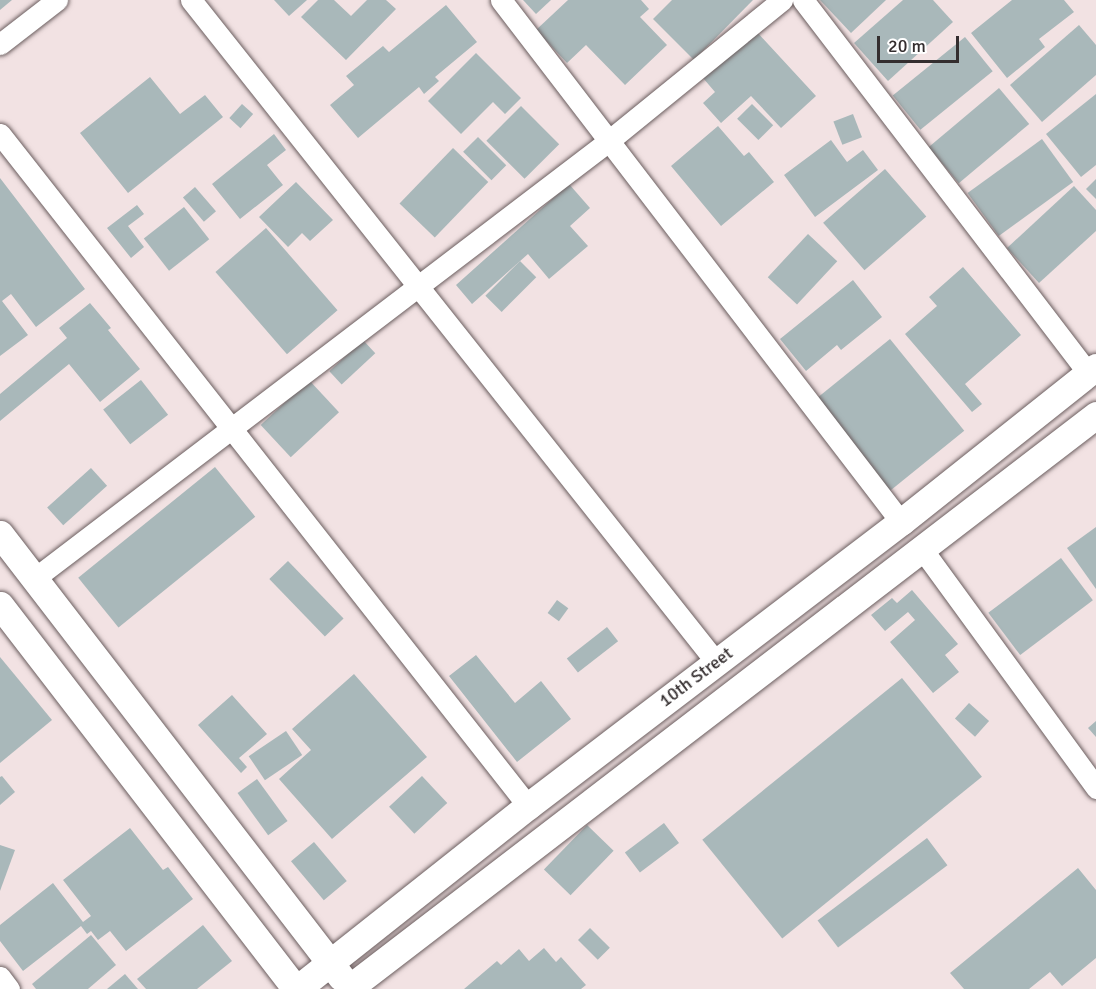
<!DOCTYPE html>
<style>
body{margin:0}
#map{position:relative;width:1096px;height:989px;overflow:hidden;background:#f2e2e3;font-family:Signika,sans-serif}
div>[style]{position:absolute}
.building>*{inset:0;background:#a9b8ba;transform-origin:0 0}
.roads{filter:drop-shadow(0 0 2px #6b5e5f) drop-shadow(0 0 2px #6b5e5f)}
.minor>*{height:21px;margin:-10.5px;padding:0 10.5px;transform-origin:10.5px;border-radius:10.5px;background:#fff}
.tertiary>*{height:27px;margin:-13.5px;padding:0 13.5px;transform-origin:13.5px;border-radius:13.5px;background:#fff}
span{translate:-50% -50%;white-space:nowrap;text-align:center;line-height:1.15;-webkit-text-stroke:5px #fff;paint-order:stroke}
.street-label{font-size:18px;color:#342e2f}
.scale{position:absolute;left:877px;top:36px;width:82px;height:27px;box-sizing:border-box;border:3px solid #342e2f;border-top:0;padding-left:8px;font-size:18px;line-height:21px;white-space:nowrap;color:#342e2f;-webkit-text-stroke:4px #fff;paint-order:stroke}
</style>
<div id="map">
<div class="building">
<i style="clip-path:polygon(0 0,12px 0,0 10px)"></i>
<i style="clip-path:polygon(274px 0,307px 0,289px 16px)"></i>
<i style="clip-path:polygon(318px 0,334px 0,351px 16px,367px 0,386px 0,396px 9px,346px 60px,301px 17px)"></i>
<i style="clip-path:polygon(523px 0,551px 0,536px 14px)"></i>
<i style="clip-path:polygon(568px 0,641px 0,649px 9px,640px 17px,667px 45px,625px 85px,586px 45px,567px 63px,536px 30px)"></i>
<i style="clip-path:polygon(672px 0,753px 0,694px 60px,653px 19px)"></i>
<i style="clip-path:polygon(820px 0,886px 0,851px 33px)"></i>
<i style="clip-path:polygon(903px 0,933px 0,953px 22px,888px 81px,854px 43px)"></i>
<i style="clip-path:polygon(1012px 0,1064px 0,1074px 12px,1039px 39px,1045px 47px,1007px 78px,971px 33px)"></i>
<i style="clip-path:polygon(446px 5px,477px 42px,435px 77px,439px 81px,424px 94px,419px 87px,358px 138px,330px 105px,354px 85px,346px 76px,383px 46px,389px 52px)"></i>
<i style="clip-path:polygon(1079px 25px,1096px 45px,1096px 75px,1042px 122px,1010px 85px)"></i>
<i style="clip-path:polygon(755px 30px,816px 96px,781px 128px,751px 96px,721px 123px,703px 103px,715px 92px,703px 78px)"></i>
<i style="left:965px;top:37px;width:44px;height:93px;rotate:51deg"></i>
<i style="clip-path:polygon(476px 53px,521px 98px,505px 114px,493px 102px,461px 134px,428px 101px)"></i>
<i style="clip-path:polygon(150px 77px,180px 114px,205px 95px,223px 117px,128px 193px,80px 133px)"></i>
<i style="left:999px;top:88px;width:47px;height:92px;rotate:50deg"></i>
<i style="clip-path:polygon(1096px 94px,1096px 165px,1081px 177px,1046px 134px)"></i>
<i style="left:242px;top:104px;width:15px;height:19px;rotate:42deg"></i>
<i style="left:752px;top:104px;width:30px;height:21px;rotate:45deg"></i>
<i style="left:521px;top:106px;width:54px;height:49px;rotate:45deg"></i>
<i style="left:853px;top:114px;width:25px;height:21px;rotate:69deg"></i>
<i style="clip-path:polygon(718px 126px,744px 156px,749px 152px,774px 182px,721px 226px,671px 166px)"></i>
<i style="clip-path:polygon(274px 134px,286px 150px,267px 165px,283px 185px,240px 219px,212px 184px)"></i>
<i style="left:478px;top:137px;width:40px;height:21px;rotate:45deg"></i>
<i style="left:1042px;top:139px;width:53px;height:92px;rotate:54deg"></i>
<i style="clip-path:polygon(831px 140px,847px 162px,863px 150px,878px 170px,815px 217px,784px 175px)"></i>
<i style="left:453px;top:148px;width:49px;height:77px;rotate:44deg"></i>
<i style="left:885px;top:169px;width:63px;height:82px;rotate:49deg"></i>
<i style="clip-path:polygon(0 178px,85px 289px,36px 327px,11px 294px,2px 301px,28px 335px,0 356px)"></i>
<i style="clip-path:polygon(1096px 179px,1096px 199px,1086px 189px)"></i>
<i style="clip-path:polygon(296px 182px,333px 220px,310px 241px,302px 233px,288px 247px,259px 217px)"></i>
<i style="clip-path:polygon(569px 184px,590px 208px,570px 226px,588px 246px,549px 279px,528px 254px,472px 304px,456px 285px)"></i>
<i style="clip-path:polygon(1074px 186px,1096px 210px,1096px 231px,1039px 283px,1007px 248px)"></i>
<i style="left:195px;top:187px;width:32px;height:16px;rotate:49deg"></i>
<i style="clip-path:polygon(137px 205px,144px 214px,128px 226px,144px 247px,131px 258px,107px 228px)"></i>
<i style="left:184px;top:207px;width:41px;height:51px;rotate:52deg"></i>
<i style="left:266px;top:228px;width:109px;height:67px;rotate:49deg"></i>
<i style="left:808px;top:234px;width:40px;height:59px;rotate:43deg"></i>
<i style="left:520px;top:261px;width:23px;height:49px;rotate:45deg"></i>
<i style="clip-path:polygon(963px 267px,1021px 335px,965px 384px,982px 404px,972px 412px,905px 334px,937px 306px,929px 297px)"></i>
<i style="clip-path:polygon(853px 280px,882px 317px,841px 350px,837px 345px,806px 371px,780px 339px)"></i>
<i style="clip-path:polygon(90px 303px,111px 328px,108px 330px,140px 369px,100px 402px,69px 364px,0 421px,0 394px,67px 338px,59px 328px)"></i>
<i style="left:890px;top:339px;width:118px;height:99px;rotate:51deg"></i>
<i style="left:363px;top:340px;width:18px;height:46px;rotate:47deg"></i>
<i style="left:141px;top:380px;width:44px;height:48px;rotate:52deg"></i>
<i style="left:309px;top:380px;width:44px;height:66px;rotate:47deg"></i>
<i style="left:215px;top:467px;width:64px;height:176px;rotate:51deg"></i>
<i style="left:91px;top:468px;width:24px;height:59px;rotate:48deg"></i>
<i style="clip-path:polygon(1096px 527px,1096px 589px,1067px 548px)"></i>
<i style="left:1061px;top:558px;width:53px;height:91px;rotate:53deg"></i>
<i style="left:288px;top:561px;width:80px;height:26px;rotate:46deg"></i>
<i style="clip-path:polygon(912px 590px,958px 644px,945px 655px,959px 672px,933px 693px,890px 642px,915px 620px,908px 612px,885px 631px,871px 615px,892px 598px,897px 603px)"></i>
<i style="left:557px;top:600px;width:14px;height:16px;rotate:36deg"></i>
<i style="left:607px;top:627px;width:18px;height:51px;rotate:52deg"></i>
<i style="clip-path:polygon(476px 655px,515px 703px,541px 681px,571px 719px,517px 762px,449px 676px)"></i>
<i style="clip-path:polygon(0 657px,52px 720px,0 763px)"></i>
<i style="clip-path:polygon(354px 674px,427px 757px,332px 839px,279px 779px,311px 750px,292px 729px)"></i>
<i style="left:902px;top:678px;width:127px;height:257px;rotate:51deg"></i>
<i style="clip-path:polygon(232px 695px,267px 734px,239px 758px,247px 767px,241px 773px,198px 725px)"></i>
<i style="left:969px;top:703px;width:27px;height:21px;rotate:42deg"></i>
<i style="clip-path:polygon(1096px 721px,1096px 737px,1088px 728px)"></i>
<i style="left:286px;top:731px;width:29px;height:45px;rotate:56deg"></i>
<i style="clip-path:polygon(2px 776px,15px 792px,0 805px,0 777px)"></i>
<i style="left:422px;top:776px;width:37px;height:45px;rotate:47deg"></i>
<i style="left:257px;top:779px;width:52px;height:24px;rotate:54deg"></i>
<i style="left:664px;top:823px;width:25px;height:49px;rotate:53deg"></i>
<i style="left:587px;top:825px;width:37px;height:62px;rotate:44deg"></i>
<i style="clip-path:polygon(130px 828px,163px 870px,168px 867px,193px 899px,126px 951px,110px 931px,98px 940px,91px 931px,87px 934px,81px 926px,23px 971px,0 941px,0 925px,53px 883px,83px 922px,91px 916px,63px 880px)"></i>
<i style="left:927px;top:838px;width:34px;height:137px;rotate:53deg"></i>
<i style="left:314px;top:842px;width:51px;height:30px;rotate:50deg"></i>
<i style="clip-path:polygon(0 845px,15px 850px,0 891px)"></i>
<i style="clip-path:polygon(1078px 868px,1096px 890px,1096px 958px,1062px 986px,1050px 972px,1029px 989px,964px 989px,950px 973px)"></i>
<i style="clip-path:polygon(203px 925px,232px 961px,197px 989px,146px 989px,137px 979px)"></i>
<i style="left:590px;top:928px;width:28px;height:17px;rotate:45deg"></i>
<i style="clip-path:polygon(91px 935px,116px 965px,88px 989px,36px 989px,32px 984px)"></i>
<i style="clip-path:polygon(544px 948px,556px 962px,561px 957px,586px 985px,581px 989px,464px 989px,497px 961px,501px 965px,519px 949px,529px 961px)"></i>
<i style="clip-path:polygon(125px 974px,138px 989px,107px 989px)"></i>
</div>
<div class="roads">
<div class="minor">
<i style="left:191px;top:0;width:845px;rotate:51.58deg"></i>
<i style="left:501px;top:0;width:658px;rotate:52.54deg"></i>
<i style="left:803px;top:0;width:469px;rotate:52.6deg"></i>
<i style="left:0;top:44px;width:72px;rotate:-37.7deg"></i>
<i style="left:0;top:134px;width:855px;rotate:51.84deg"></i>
<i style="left:922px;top:549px;width:296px;rotate:53.9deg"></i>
<i style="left:35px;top:578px;width:718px;rotate:-37.3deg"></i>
<i style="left:606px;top:143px;width:227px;rotate:-39.1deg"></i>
<i style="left:0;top:977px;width:15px;rotate:53deg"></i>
</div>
<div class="tertiary">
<i style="left:0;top:534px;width:559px;rotate:52.41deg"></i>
<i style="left:0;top:605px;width:485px;rotate:52.4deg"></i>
<i style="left:297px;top:989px;width:295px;rotate:-38.4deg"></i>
<i style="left:528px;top:806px;width:469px;rotate:-37.3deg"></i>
<i style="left:901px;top:522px;width:249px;rotate:-38.5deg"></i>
<i style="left:348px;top:989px;width:943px;rotate:-37.5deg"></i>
</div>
</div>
<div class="street-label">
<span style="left:696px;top:677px;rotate:-37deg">10th Street</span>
</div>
<div class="scale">20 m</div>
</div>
